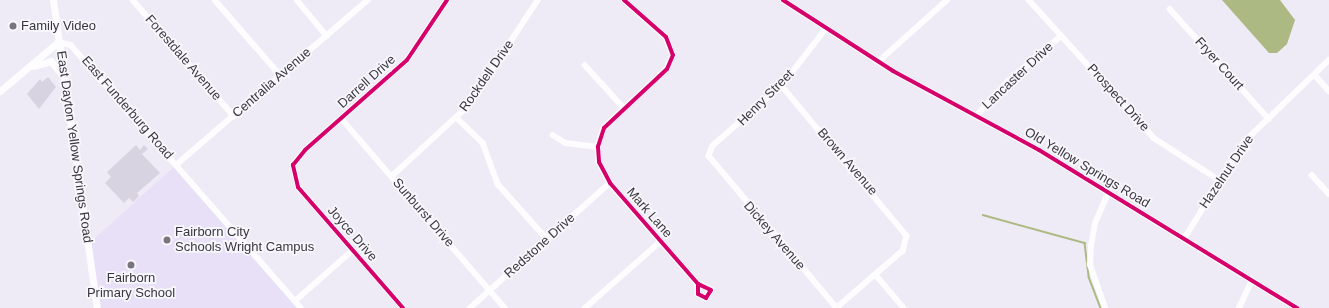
<!DOCTYPE html>
<style>
body{margin:0}
#map{position:relative;width:1329px;height:308px;overflow:hidden;background:#efebf6;font-family:Arial,sans-serif}
div>[style]{position:absolute}
.built>*{inset:0;background:#e8e0f7}
.water>*{inset:0;background:#adb982}
.stream>*{height:1.5px;margin:-0.75px;padding:0 0.75px;transform-origin:0.75px;border-radius:0.75px;background:#adb982}
.building>*{inset:0;background:#d8d3e1}
.minor>*{height:5.5px;margin:-2.75px;padding:0 2.75px;transform-origin:2.75px;border-radius:2.75px;background:#fdfcfe}
.major>*{height:7px;margin:-3.5px;padding:0 3.5px;transform-origin:3.5px;border-radius:3.5px;background:#fdfcfe}
.cycleway>*{height:4px;margin:-2px;padding:0 2px;transform-origin:2px;border-radius:2px;background:#d6006c}
.dots>*{width:11px;height:11px;translate:-50% -50%;box-sizing:border-box;border:2px solid #f8f7fc;border-radius:50%}
span{translate:-50% -50%;white-space:nowrap;text-align:center;line-height:1.15;-webkit-text-stroke:3.5px #f8f7fc;paint-order:stroke}
.poi-label{font-size:13px;color:#3a3640}
.left{translate:0 -50%;text-align:left}
.street-label{font-size:13px;color:#3a3640}
</style>
<div id="map">
<div class="built">
<i style="clip-path:polygon(176px 165px,301px 308px,97px 308px,88px 244px)"></i>
</div>
<div class="water">
<i style="clip-path:polygon(1222px 0,1280px 0,1295px 20px,1287px 44px,1277px 53px,1269px 53px)"></i>
</div>
<div class="stream">
<i style="left:983px;top:215px;width:106px;rotate:15.4deg"></i>
<i style="left:1085px;top:243px;width:34px;rotate:83deg"></i>
<i style="left:1089px;top:277px;width:33px;rotate:69deg"></i>
</div>
<div class="building">
<i style="clip-path:polygon(48px 77px,56px 87px,39px 109px,27px 94px,40px 79px,42px 82px)"></i>
<i style="clip-path:polygon(136px 145px,140px 150px,144px 145px,148px 149px,142px 154px,160px 173px,137px 193px,139px 196px,133px 202px,129px 198px,124px 203px,105px 183px,111px 177px,107px 172px)"></i>
</div>
<div class="minor">
<i style="left:133px;top:0;width:154px;rotate:49deg"></i>
<i style="left:215px;top:0;width:101px;rotate:49deg"></i>
<i style="left:297px;top:0;width:47px;rotate:50.2deg"></i>
<i style="left:624px;top:0;width:56px;rotate:41.4deg"></i>
<i style="left:666px;top:37px;width:19px;rotate:69deg"></i>
<i style="left:673px;top:55px;width:15px;rotate:113deg"></i>
<i style="left:667px;top:69px;width:86px;rotate:136.9deg"></i>
<i style="left:604px;top:128px;width:20px;rotate:108deg"></i>
<i style="left:598px;top:147px;width:15px;rotate:86deg"></i>
<i style="left:599px;top:162px;width:24px;rotate:62deg"></i>
<i style="left:610px;top:183px;width:134px;rotate:48.9deg"></i>
<i style="left:698px;top:284px;width:10px;rotate:90deg"></i>
<i style="left:698px;top:294px;width:9px;rotate:27deg"></i>
<i style="left:706px;top:298px;width:9px;rotate:-58deg"></i>
<i style="left:711px;top:290px;width:14px;rotate:-155deg"></i>
<i style="left:783px;top:0;width:131px;rotate:32.8deg"></i>
<i style="left:893px;top:71px;width:166px;rotate:28.4deg"></i>
<i style="left:1039px;top:150px;width:303px;rotate:31.5deg"></i>
<i style="left:1029px;top:0;width:186px;rotate:47.8deg"></i>
<i style="left:1154px;top:138px;width:77px;rotate:32.9deg"></i>
<i style="left:1170px;top:9px;width:148px;rotate:48deg"></i>
<i style="left:827px;top:28px;width:73px;rotate:127.8deg"></i>
<i style="left:782px;top:86px;width:91px;rotate:139deg"></i>
<i style="left:713px;top:146px;width:11px;rotate:112deg"></i>
<i style="left:709px;top:156px;width:199px;rotate:49.9deg"></i>
<i style="left:58px;top:42px;width:13px;rotate:13deg"></i>
<i style="left:71px;top:45px;width:349px;rotate:48.8deg"></i>
<i style="left:878px;top:62px;width:93px;rotate:-41.9deg"></i>
<i style="left:585px;top:65px;width:58px;rotate:47.8deg"></i>
<i style="left:1316px;top:76px;width:20px;rotate:49deg"></i>
<i style="left:782px;top:86px;width:195px;rotate:50.2deg"></i>
<i style="left:907px;top:236px;width:16px;rotate:105deg"></i>
<i style="left:903px;top:251px;width:87px;rotate:139.2deg"></i>
<i style="left:976px;top:116px;width:46px;rotate:-47.6deg"></i>
<i style="left:1007px;top:82px;width:71px;rotate:-40.4deg"></i>
<i style="left:341px;top:118px;width:251px;rotate:49.2deg"></i>
<i style="left:457px;top:118px;width:36px;rotate:44deg"></i>
<i style="left:483px;top:143px;width:44px;rotate:69.9deg"></i>
<i style="left:498px;top:184px;width:74px;rotate:48.3deg"></i>
<i style="left:553px;top:135px;width:15px;rotate:32deg"></i>
<i style="left:566px;top:143px;width:32px;rotate:7deg"></i>
<i style="left:176px;top:165px;width:253px;rotate:-40.7deg"></i>
<i style="left:1312px;top:175px;width:25px;rotate:48deg"></i>
<i style="left:392px;top:176px;width:103px;rotate:-42.6deg"></i>
<i style="left:468px;top:106px;width:127px;rotate:-56.6deg"></i>
<i style="left:1184px;top:239px;width:114px;rotate:-58.3deg"></i>
<i style="left:1244px;top:142px;width:118px;rotate:-44deg"></i>
<i style="left:876px;top:275px;width:43px;rotate:49.7deg"></i>
<i style="left:295px;top:301px;width:77px;rotate:-41.3deg"></i>
<i style="left:403px;top:308px;width:160px;rotate:-131deg"></i>
<i style="left:298px;top:187px;width:23px;rotate:-103deg"></i>
<i style="left:293px;top:165px;width:19px;rotate:-51deg"></i>
<i style="left:305px;top:150px;width:136px;rotate:-41.4deg"></i>
<i style="left:407px;top:60px;width:72px;rotate:-56.3deg"></i>
<i style="left:470px;top:308px;width:188px;rotate:-41.8deg"></i>
<i style="left:585px;top:308px;width:100px;rotate:-41.3deg"></i>
<i style="left:1105px;top:308px;width:46px;rotate:-109.2deg"></i>
<i style="left:1090px;top:265px;width:19px;rotate:-87deg"></i>
<i style="left:1091px;top:246px;width:23px;rotate:-80deg"></i>
<i style="left:1095px;top:223px;width:34px;rotate:-66deg"></i>
<i style="left:1239px;top:308px;width:31px;rotate:-65deg"></i>
</div>
<div class="major">
<i style="left:53px;top:0;width:311px;rotate:81.9deg"></i>
<i style="left:34px;top:66px;width:18px;rotate:-16deg"></i>
<i style="left:51px;top:61px;width:16px;rotate:52deg"></i>
<i style="left:0;top:91px;width:76px;rotate:-40.2deg"></i>
</div>
<div class="cycleway">
<i style="left:624px;top:0;width:56px;rotate:41.4deg"></i>
<i style="left:666px;top:37px;width:19px;rotate:69deg"></i>
<i style="left:673px;top:55px;width:15px;rotate:113deg"></i>
<i style="left:667px;top:69px;width:86px;rotate:136.9deg"></i>
<i style="left:604px;top:128px;width:20px;rotate:108deg"></i>
<i style="left:598px;top:147px;width:15px;rotate:86deg"></i>
<i style="left:599px;top:162px;width:24px;rotate:62deg"></i>
<i style="left:610px;top:183px;width:134px;rotate:48.9deg"></i>
<i style="left:698px;top:284px;width:10px;rotate:90deg"></i>
<i style="left:698px;top:294px;width:9px;rotate:27deg"></i>
<i style="left:706px;top:298px;width:9px;rotate:-58deg"></i>
<i style="left:711px;top:290px;width:14px;rotate:-155deg"></i>
<i style="left:783px;top:0;width:131px;rotate:32.8deg"></i>
<i style="left:893px;top:71px;width:166px;rotate:28.4deg"></i>
<i style="left:1039px;top:150px;width:303px;rotate:31.5deg"></i>
<i style="left:403px;top:308px;width:160px;rotate:-131deg"></i>
<i style="left:298px;top:187px;width:23px;rotate:-103deg"></i>
<i style="left:293px;top:165px;width:19px;rotate:-51deg"></i>
<i style="left:305px;top:150px;width:136px;rotate:-41.4deg"></i>
<i style="left:407px;top:60px;width:72px;rotate:-56.3deg"></i>
</div>
<div class="dots">
<i style="left:13px;top:26px;background:#797580"></i>
<i style="left:167px;top:240px;background:#797580"></i>
<i style="left:131px;top:265px;background:#797580"></i>
</div>
<div class="poi-label">
<span class="left" style="left:21px;top:26px">Family Video</span>
<span class="left" style="left:175px;top:240px">Fairborn City<br>Schools Wright Campus</span>
<span style="left:131px;top:286px">Fairborn<br>Primary School</span>
</div>
<div class="street-label">
<span style="left:183px;top:58px;rotate:49deg">Forestdale Avenue</span>
<span style="left:1219px;top:64px;rotate:48deg">Fryer Court</span>
<span style="left:487px;top:76px;rotate:-55deg">Rockdell Drive</span>
<span style="left:1018px;top:76px;rotate:-43deg">Lancaster Drive</span>
<span style="left:367px;top:82px;rotate:-42deg">Darrell Drive</span>
<span style="left:272px;top:83px;rotate:-41deg">Centralia Avenue</span>
<span style="left:766px;top:98px;rotate:-45deg">Henry Street</span>
<span style="left:1118px;top:98px;rotate:48deg">Prospect Drive</span>
<span style="left:127px;top:108px;rotate:49deg">East Funderburg Road</span>
<span style="left:74px;top:147px;rotate:82deg">East Dayton Yellow Springs Road</span>
<span style="left:847px;top:162px;rotate:49deg">Brown Avenue</span>
<span style="left:1087px;top:168px;rotate:31deg">Old Yellow Springs Road</span>
<span style="left:1227px;top:172px;rotate:-56deg">Hazelnut Drive</span>
<span style="left:423px;top:213px;rotate:49deg">Sunburst Drive</span>
<span style="left:649px;top:213px;rotate:49deg">Mark Lane</span>
<span style="left:352px;top:234px;rotate:49deg">Joyce Drive</span>
<span style="left:774px;top:236px;rotate:49deg">Dickey Avenue</span>
<span style="left:540px;top:246px;rotate:-42deg">Redstone Drive</span>
</div>
</div>
